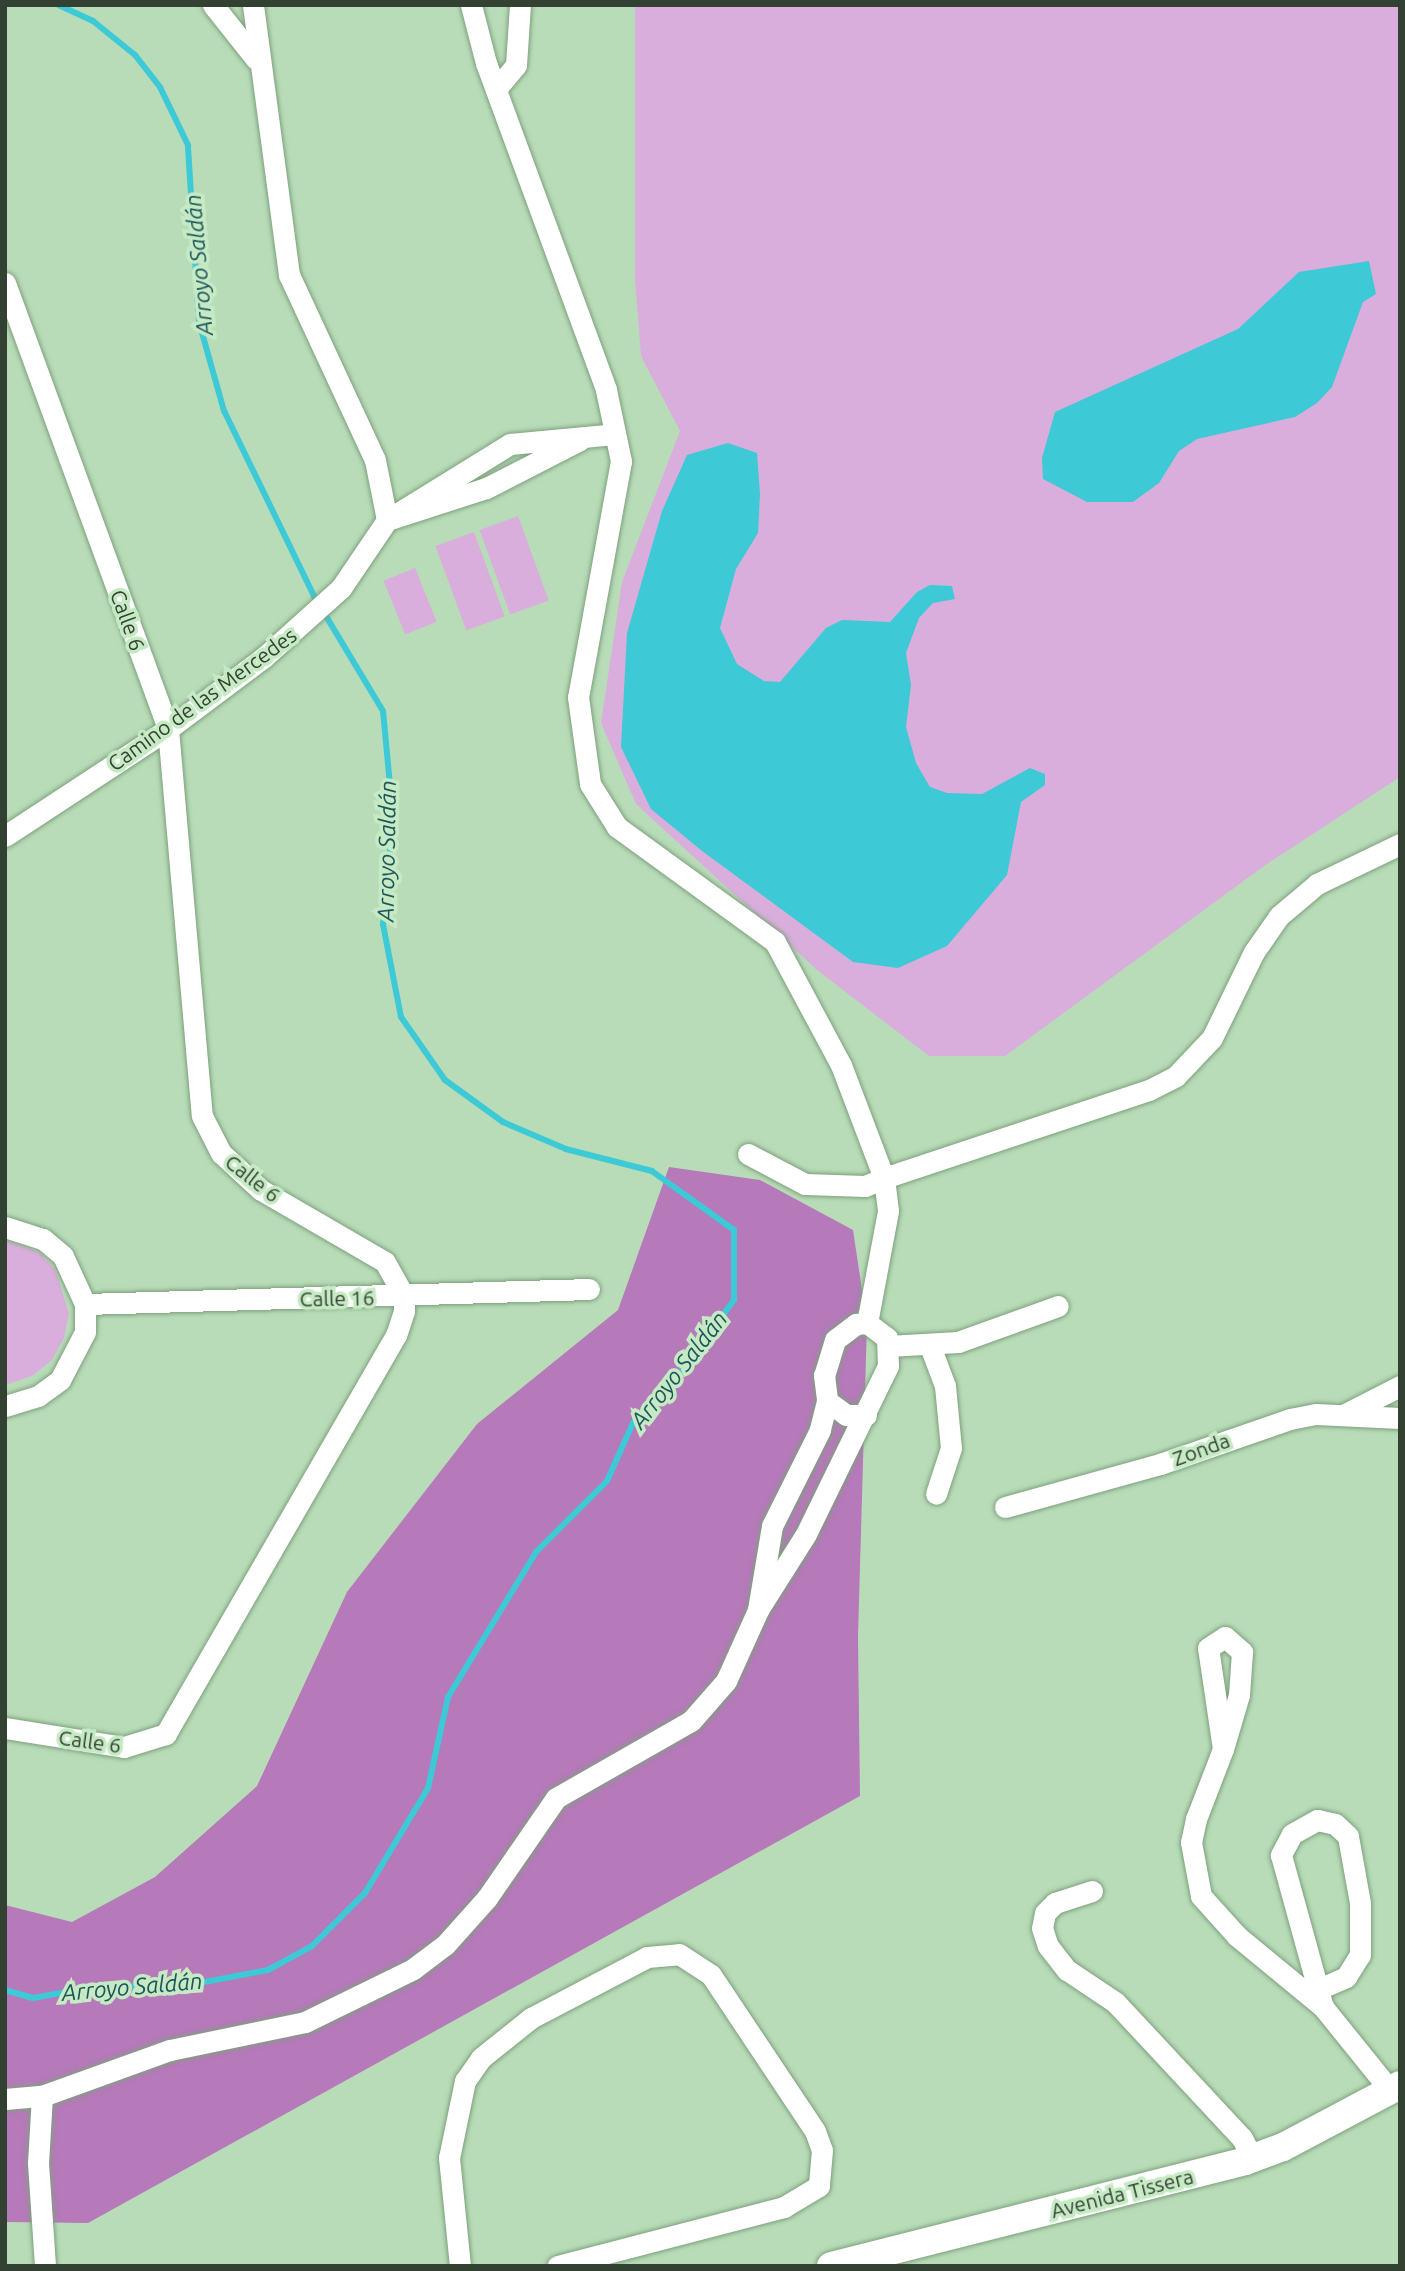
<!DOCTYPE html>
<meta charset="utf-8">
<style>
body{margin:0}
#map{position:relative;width:1405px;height:2271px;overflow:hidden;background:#b9dcb8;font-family:Ubuntu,sans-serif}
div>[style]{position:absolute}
.green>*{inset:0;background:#d9aedc;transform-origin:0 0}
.forest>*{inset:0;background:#b679ba}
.water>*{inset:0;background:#3dc9d6}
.stream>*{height:6px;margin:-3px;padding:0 3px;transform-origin:3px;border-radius:3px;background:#3dc9d6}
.roads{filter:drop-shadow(0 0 2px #7ea07d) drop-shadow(0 0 2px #7ea07d)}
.minor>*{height:21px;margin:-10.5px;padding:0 10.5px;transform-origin:10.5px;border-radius:10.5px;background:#fff}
.major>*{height:28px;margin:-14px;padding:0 14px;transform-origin:14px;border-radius:14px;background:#fff}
span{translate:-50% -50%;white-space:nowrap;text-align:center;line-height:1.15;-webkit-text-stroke:7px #c6eac4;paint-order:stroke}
.street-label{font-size:21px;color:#334132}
.water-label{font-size:23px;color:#1c555a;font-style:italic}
.frame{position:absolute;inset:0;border:7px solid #334132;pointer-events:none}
</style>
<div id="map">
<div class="green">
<i style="clip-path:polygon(635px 5px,1400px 5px,1400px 777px,1264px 866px,1005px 1056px,929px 1056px,817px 970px,636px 804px,601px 723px,622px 582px,680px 431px,641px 356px,635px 280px)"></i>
<i style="left:518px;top:516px;width:90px;height:41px;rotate:70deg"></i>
<i style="left:474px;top:532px;width:90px;height:41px;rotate:70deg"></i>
<i style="left:415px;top:568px;width:58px;height:34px;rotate:68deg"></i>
<i style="clip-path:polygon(5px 1240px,39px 1252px,55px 1269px,69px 1313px,64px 1338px,52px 1360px,32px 1376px,5px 1385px)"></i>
</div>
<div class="forest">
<i style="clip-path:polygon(669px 1167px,760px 1180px,853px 1230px,867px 1323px,858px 1636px,860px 1796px,88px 2223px,5px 2222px,5px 1905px,72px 1922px,155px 1877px,257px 1786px,347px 1592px,477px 1424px,618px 1310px)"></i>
</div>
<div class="water">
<i style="clip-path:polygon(1369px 261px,1376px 294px,1363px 302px,1332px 387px,1317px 403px,1295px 417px,1197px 439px,1179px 451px,1159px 483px,1133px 502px,1087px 502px,1043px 479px,1042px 458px,1055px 412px,1238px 329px,1299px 272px)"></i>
<i style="clip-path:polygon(728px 443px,757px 453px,760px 494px,758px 533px,736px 569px,720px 628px,737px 664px,764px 681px,780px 682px,826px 628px,842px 620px,890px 622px,917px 592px,930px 585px,952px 586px,955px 599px,933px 603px,919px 618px,906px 653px,911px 685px,906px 727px,916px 763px,930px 787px,947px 793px,982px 794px,1030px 768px,1045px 774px,1045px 785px,1021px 802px,1007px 875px,947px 946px,898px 968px,853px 962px,702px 851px,651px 809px,621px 747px,627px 633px,662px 511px,687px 455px)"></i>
</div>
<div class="stream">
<i style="left:5px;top:1990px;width:29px;rotate:16deg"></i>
<i style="left:33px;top:1998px;width:67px;rotate:-10.3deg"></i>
<i style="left:99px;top:1986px;width:79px;rotate:0.7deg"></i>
<i style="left:178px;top:1987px;width:92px;rotate:-10.7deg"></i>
<i style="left:268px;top:1970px;width:50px;rotate:-28.6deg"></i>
<i style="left:312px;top:1946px;width:75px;rotate:-45deg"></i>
<i style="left:365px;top:1893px;width:122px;rotate:-59deg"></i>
<i style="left:428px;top:1788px;width:93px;rotate:-77.6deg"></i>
<i style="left:448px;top:1697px;width:170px;rotate:-58.7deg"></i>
<i style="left:536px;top:1552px;width:100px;rotate:-45deg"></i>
<i style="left:607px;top:1481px;width:64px;rotate:-65.9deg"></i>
<i style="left:633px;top:1423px;width:27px;rotate:-36deg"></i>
<i style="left:655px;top:1407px;width:133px;rotate:-53.6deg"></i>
<i style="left:734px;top:1300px;width:70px;rotate:-90deg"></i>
<i style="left:734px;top:1230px;width:101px;rotate:-144.3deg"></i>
<i style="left:652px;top:1171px;width:89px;rotate:-165.7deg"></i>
<i style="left:566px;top:1149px;width:69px;rotate:-156.8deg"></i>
<i style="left:503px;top:1122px;width:72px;rotate:-144.1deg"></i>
<i style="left:445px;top:1080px;width:77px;rotate:-124.9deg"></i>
<i style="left:401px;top:1017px;width:95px;rotate:-101deg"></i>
<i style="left:383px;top:924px;width:43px;rotate:-80.5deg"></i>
<i style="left:390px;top:882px;width:97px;rotate:-90deg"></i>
<i style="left:390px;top:785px;width:74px;rotate:-95.4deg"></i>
<i style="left:383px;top:711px;width:134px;rotate:-121deg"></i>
<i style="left:314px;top:596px;width:206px;rotate:-115.9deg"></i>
<i style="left:224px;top:411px;width:92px;rotate:-105.7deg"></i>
<i style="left:199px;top:322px;width:177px;rotate:-93.6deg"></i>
<i style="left:188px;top:145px;width:64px;rotate:-115.8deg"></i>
<i style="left:160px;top:87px;width:41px;rotate:-128deg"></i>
<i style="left:135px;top:55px;width:54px;rotate:-141deg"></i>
<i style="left:93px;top:21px;width:38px;rotate:-155deg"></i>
</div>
<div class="roads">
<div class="minor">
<i style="left:213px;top:5px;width:69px;rotate:51.5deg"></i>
<i style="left:471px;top:5px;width:60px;rotate:75.5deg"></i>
<i style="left:486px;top:63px;width:348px;rotate:69.8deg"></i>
<i style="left:606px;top:390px;width:73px;rotate:78.1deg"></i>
<i style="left:621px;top:461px;width:240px;rotate:100.3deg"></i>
<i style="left:578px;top:697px;width:88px;rotate:82.1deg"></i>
<i style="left:590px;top:784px;width:51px;rotate:57.9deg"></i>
<i style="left:617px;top:827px;width:195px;rotate:36deg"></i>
<i style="left:775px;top:942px;width:140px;rotate:61.8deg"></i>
<i style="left:841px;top:1065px;width:121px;rotate:69.2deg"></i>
<i style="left:884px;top:1178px;width:279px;rotate:-18.4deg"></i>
<i style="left:1149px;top:1090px;width:30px;rotate:-27deg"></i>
<i style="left:1176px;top:1076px;width:52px;rotate:-46.5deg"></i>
<i style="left:1212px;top:1038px;width:96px;rotate:-64deg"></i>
<i style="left:1254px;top:952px;width:44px;rotate:-55.2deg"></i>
<i style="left:1279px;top:916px;width:50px;rotate:-40.1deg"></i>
<i style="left:1317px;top:884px;width:92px;rotate:-25.7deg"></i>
<i style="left:496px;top:89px;width:31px;rotate:-50deg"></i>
<i style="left:516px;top:65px;width:60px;rotate:-86.2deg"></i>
<i style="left:5px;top:283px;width:475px;rotate:69.9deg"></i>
<i style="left:168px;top:729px;width:388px;rotate:85deg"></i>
<i style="left:202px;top:1116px;width:42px;rotate:62.8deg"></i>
<i style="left:221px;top:1153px;width:54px;rotate:42.8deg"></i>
<i style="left:261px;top:1190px;width:143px;rotate:30.1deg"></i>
<i style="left:385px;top:1262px;width:39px;rotate:61deg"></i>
<i style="left:404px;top:1296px;width:15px;rotate:90deg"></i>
<i style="left:404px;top:1311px;width:25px;rotate:108deg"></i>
<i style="left:396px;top:1335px;width:461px;rotate:120deg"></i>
<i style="left:166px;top:1734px;width:44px;rotate:162.8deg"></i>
<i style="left:124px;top:1747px;width:121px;rotate:-170.9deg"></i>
<i style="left:580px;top:440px;width:106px;rotate:152.9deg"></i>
<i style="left:486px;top:488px;width:104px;rotate:162.1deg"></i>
<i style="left:387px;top:520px;width:145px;rotate:-31.7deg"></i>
<i style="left:510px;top:444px;width:105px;rotate:-5.4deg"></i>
<i style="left:5px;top:836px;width:195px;rotate:-33.3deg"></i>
<i style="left:168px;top:729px;width:119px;rotate:-36.8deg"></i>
<i style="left:263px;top:658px;width:105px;rotate:-41.9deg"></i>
<i style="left:341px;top:588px;width:82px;rotate:-55.9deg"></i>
<i style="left:387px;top:520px;width:61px;rotate:-101.3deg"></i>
<i style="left:375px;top:460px;width:204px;rotate:-114.9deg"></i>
<i style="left:289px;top:275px;width:272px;rotate:-97.6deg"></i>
<i style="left:748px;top:1154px;width:64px;rotate:27.8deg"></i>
<i style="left:805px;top:1184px;width:60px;rotate:1.9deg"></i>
<i style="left:865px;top:1186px;width:21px;rotate:-23deg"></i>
<i style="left:884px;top:1178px;width:33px;rotate:83deg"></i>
<i style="left:888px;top:1211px;width:114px;rotate:100.6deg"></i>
<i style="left:5px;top:1227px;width:40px;rotate:18deg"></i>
<i style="left:43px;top:1239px;width:26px;rotate:40deg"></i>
<i style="left:63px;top:1256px;width:53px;rotate:65.4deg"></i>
<i style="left:85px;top:1304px;width:28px;rotate:90deg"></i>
<i style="left:85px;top:1332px;width:54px;rotate:117.5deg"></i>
<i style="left:60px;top:1380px;width:27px;rotate:144deg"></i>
<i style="left:38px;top:1396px;width:34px;rotate:163deg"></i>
<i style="left:85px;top:1304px;width:504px;rotate:-1.7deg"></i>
<i style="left:888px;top:1346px;width:70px;rotate:-3.3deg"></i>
<i style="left:958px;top:1342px;width:106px;rotate:-19.8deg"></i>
<i style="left:930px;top:1346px;width:43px;rotate:69.4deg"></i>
<i style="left:945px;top:1386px;width:62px;rotate:84.5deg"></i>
<i style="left:951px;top:1448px;width:48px;rotate:108.1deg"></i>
<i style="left:827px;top:1401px;width:24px;rotate:36deg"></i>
<i style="left:846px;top:1415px;width:20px"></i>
<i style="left:1345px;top:1414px;width:62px;rotate:-27deg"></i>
<i style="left:1005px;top:1507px;width:161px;rotate:-15.5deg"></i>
<i style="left:1160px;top:1464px;width:138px;rotate:-19.1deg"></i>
<i style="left:1290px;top:1419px;width:26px;rotate:-11deg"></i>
<i style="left:1316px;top:1414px;width:84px;rotate:2.7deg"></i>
<i style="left:1223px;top:1749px;width:102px;rotate:-98.4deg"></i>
<i style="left:1208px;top:1648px;width:20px;rotate:-33deg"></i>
<i style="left:1225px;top:1637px;width:23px;rotate:41deg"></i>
<i style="left:1242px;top:1652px;width:43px;rotate:94deg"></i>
<i style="left:1239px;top:1695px;width:56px;rotate:106.5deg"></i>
<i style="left:1223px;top:1749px;width:75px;rotate:111.1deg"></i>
<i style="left:1196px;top:1819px;width:24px;rotate:102deg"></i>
<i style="left:1191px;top:1842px;width:55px;rotate:79.5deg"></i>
<i style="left:1201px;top:1896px;width:54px;rotate:48deg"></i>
<i style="left:1237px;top:1936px;width:112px;rotate:39.5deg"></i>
<i style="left:1323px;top:2007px;width:107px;rotate:51.1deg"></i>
<i style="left:1092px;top:1891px;width:39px;rotate:162deg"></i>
<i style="left:1055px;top:1903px;width:14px;rotate:135deg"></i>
<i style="left:1045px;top:1913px;width:15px;rotate:101deg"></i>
<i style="left:1042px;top:1928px;width:19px;rotate:72deg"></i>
<i style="left:1048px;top:1946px;width:31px;rotate:52deg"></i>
<i style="left:1067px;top:1970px;width:58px;rotate:33.7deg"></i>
<i style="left:1115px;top:2002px;width:186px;rotate:47deg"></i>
<i style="left:1242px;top:2138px;width:22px;rotate:63deg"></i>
<i style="left:1319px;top:1989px;width:30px;rotate:-24deg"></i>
<i style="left:1346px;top:1977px;width:26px;rotate:-58deg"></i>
<i style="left:1360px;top:1955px;width:52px;rotate:-90deg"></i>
<i style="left:1360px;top:1903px;width:68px;rotate:-100.2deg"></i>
<i style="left:1348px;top:1836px;width:18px;rotate:-137deg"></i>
<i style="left:1335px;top:1824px;width:18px;rotate:-167deg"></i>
<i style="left:1317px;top:1820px;width:29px;rotate:151deg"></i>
<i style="left:1292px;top:1834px;width:24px;rotate:118deg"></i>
<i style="left:1281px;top:1855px;width:155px;rotate:74.6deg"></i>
<i style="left:42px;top:2096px;width:67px;rotate:93.4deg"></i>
<i style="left:38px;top:2163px;width:103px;rotate:86.1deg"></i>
<i style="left:5px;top:2099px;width:37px;rotate:-5deg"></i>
<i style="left:42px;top:2096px;width:136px;rotate:-19.8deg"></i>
<i style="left:170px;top:2050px;width:138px;rotate:-11.7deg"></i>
<i style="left:305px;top:2022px;width:120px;rotate:-26.1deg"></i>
<i style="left:413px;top:1969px;width:40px;rotate:-37deg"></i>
<i style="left:445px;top:1945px;width:63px;rotate:-48.2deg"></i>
<i style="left:487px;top:1898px;width:121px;rotate:-55.4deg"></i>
<i style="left:556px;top:1798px;width:155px;rotate:-29.7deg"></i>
<i style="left:691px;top:1721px;width:53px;rotate:-48.8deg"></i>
<i style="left:726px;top:1681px;width:78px;rotate:-65.7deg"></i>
<i style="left:758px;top:1610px;width:90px;rotate:-57.7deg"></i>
<i style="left:806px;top:1534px;width:187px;rotate:-64deg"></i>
<i style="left:888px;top:1366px;width:28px;rotate:-92deg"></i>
<i style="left:887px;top:1338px;width:25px;rotate:-143deg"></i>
<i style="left:867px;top:1323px;width:11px;rotate:175deg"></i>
<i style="left:856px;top:1324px;width:26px;rotate:143deg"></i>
<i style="left:835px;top:1340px;width:37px;rotate:107deg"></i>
<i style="left:824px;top:1375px;width:26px;rotate:83deg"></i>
<i style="left:827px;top:1401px;width:30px;rotate:104deg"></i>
<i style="left:820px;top:1430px;width:107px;rotate:116.6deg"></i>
<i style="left:772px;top:1526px;width:85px;rotate:99.5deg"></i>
<i style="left:460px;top:2266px;width:109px;rotate:-95.8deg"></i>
<i style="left:449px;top:2158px;width:79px;rotate:-78.3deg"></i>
<i style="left:465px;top:2081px;width:28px;rotate:-55deg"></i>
<i style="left:481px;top:2058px;width:64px;rotate:-38.7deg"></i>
<i style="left:531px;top:2018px;width:131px;rotate:-27.7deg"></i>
<i style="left:647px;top:1957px;width:32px;rotate:-5deg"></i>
<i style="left:679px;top:1954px;width:38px;rotate:33deg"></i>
<i style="left:711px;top:1975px;width:187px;rotate:56.3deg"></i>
<i style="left:815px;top:2131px;width:20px;rotate:70deg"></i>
<i style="left:822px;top:2150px;width:36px;rotate:95deg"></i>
<i style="left:819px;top:2186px;width:41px;rotate:149deg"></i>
<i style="left:784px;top:2207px;width:234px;rotate:165.4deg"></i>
</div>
<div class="major">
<i style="left:831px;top:2266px;width:427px;rotate:-14.2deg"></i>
<i style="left:1245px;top:2161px;width:40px;rotate:-20.2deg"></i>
<i style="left:1283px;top:2147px;width:132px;rotate:-27.9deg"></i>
</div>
</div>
<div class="street-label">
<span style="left:128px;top:620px;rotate:70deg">Calle 6</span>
<span style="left:202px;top:699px;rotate:-36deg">Camino de las Mercedes</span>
<span style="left:253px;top:1178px;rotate:38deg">Calle 6</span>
<span style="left:337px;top:1298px;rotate:-1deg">Calle 16</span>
<span style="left:1201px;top:1449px;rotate:-20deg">Zonda</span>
<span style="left:90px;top:1741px;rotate:8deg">Calle 6</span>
<span style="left:1122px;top:2193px;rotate:-14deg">Avenida Tissera</span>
</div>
<div class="water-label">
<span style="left:199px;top:265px;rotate:-95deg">Arroyo Saldán</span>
<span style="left:387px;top:851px;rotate:-89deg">Arroyo Saldán</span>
<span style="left:679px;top:1370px;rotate:-52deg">Arroyo Saldán</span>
<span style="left:132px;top:1987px;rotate:-5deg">Arroyo Saldán</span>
</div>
<div class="frame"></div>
</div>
